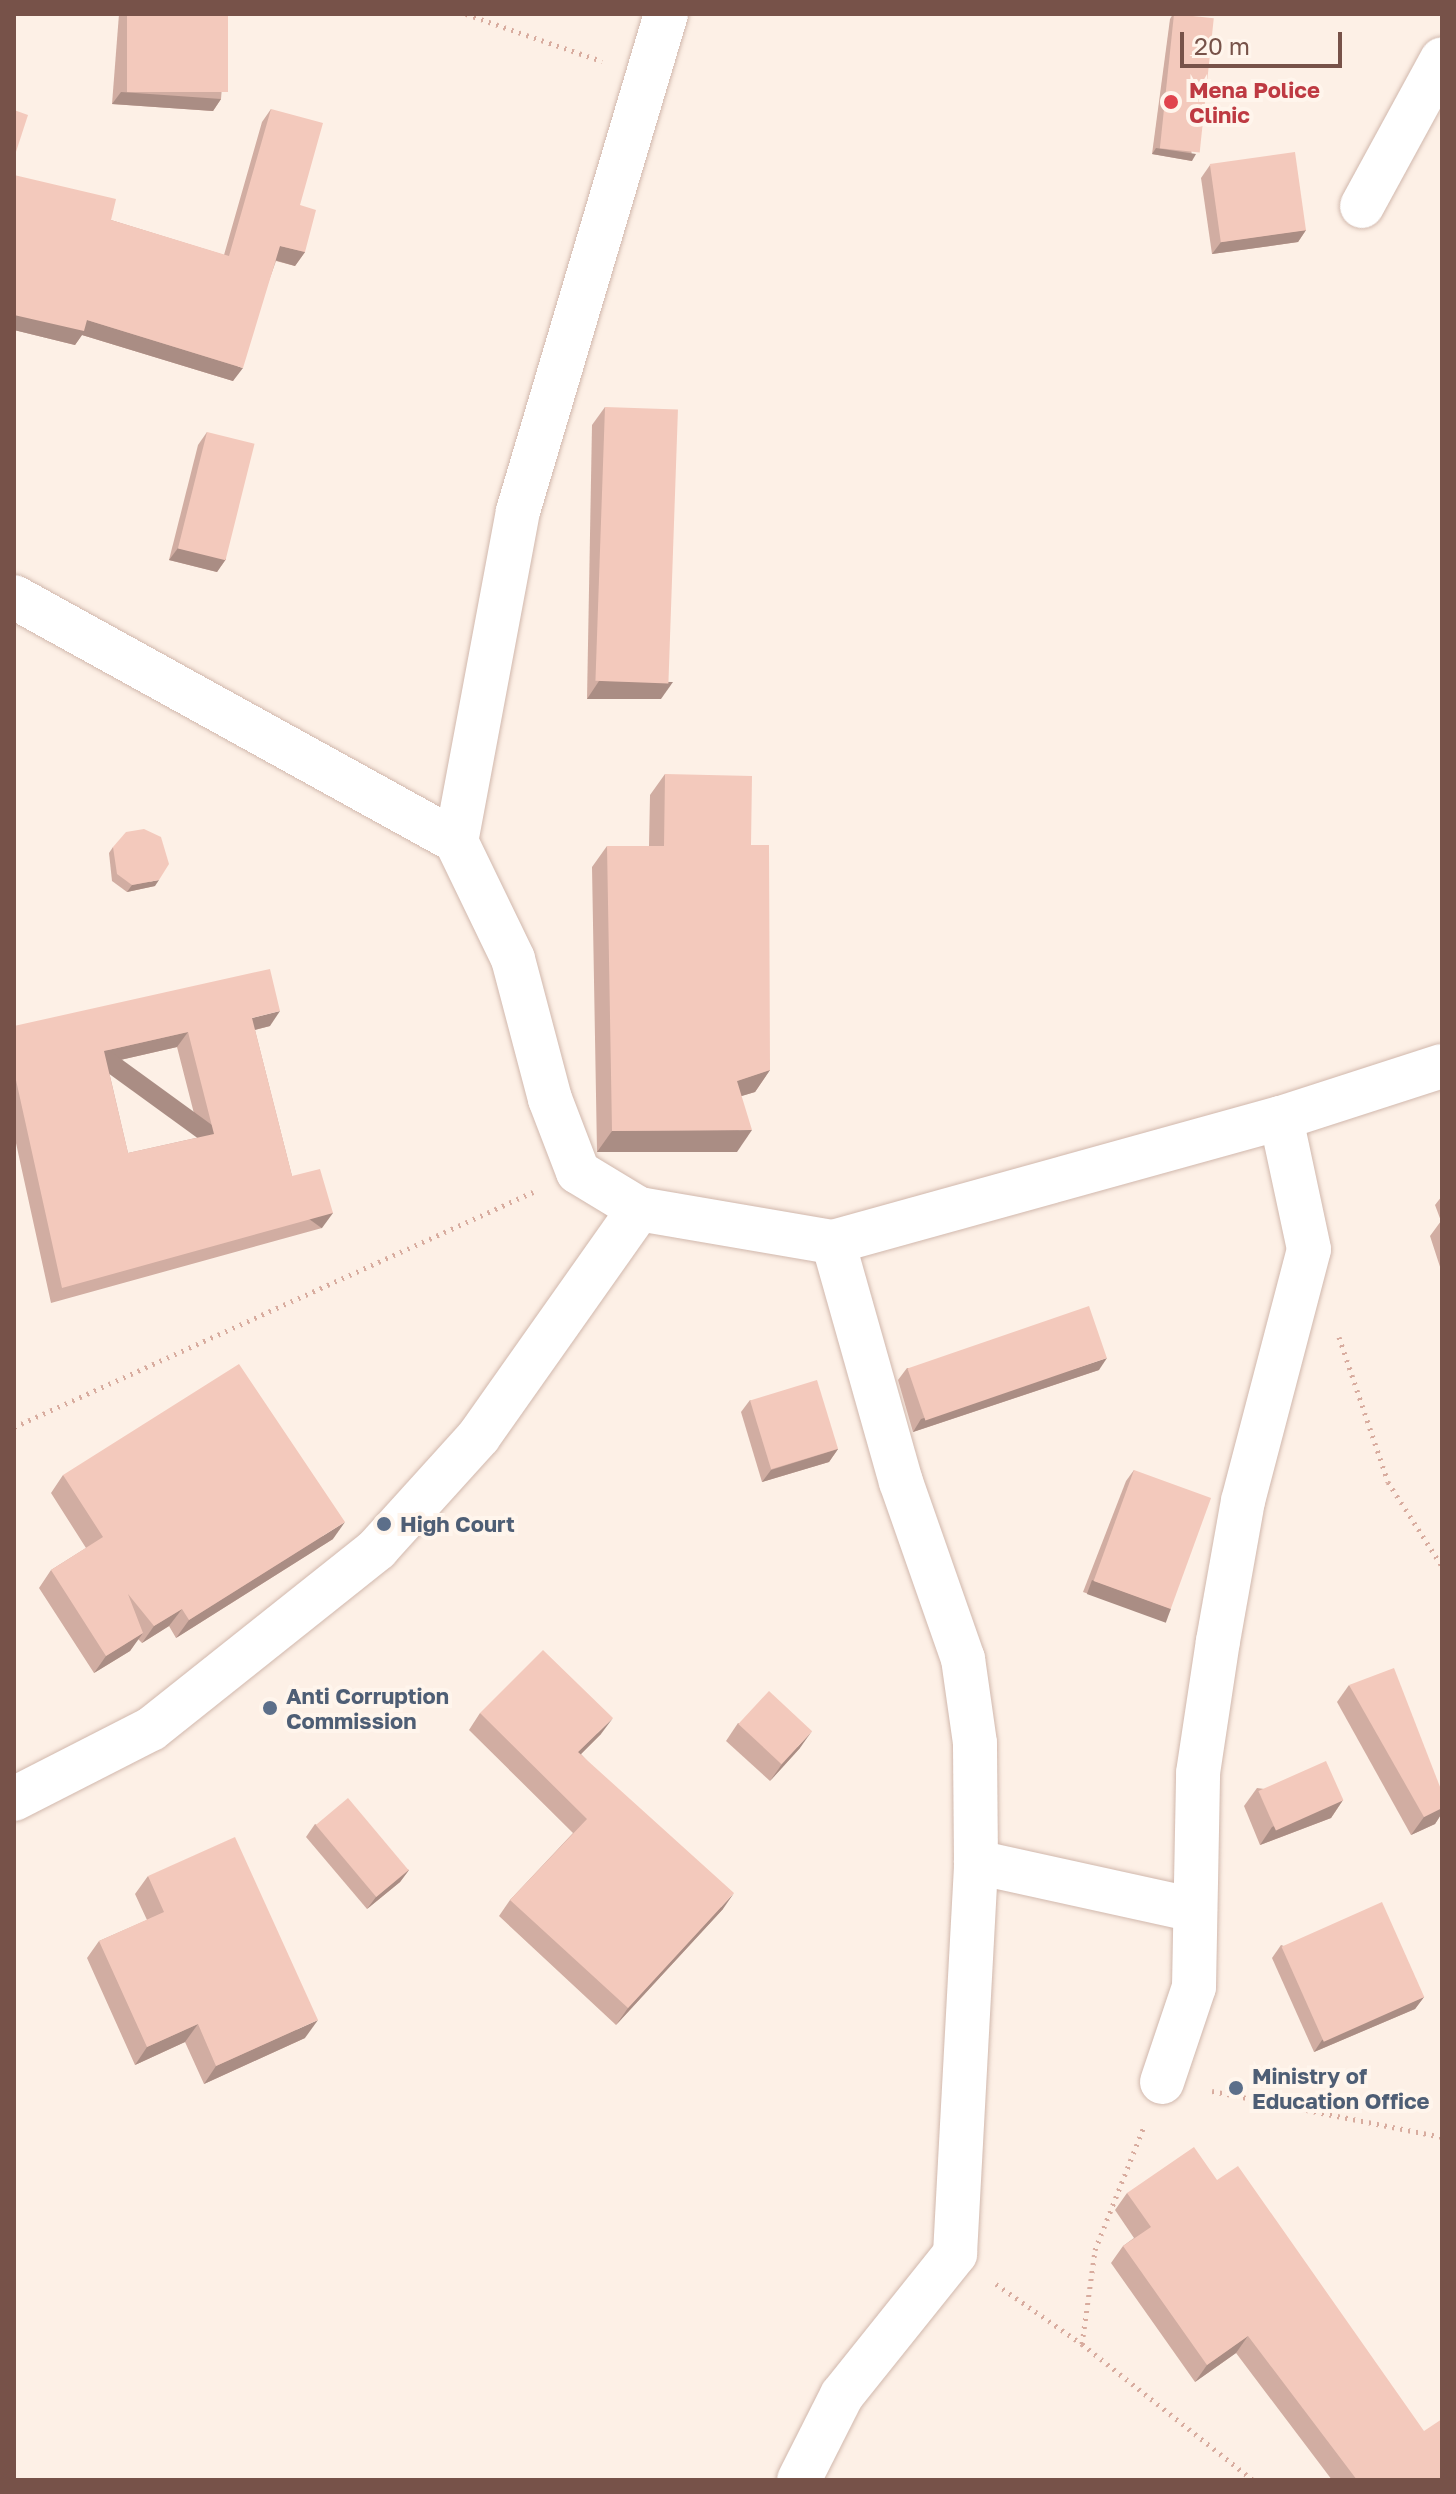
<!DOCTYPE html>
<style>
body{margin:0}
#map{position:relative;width:1456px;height:2494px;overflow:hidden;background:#fdf0e6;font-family:"Golos Text",sans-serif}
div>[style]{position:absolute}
.path>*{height:5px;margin-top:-2.5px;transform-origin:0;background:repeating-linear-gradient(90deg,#d8ac9f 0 2px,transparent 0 8px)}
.roads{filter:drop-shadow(0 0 2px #d1b8ad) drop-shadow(0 0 2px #d1b8ad)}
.minor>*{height:44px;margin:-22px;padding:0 22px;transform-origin:22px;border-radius:22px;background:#fff}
.wall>*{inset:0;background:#d1ada2}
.shaded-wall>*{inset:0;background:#aa8d84;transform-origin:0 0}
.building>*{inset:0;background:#f3c9bc;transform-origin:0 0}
.dots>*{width:22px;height:22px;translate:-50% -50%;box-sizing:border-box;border:4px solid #fff5ec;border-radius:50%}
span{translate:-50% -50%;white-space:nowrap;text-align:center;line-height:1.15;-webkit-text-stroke:8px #fff5ec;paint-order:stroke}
.health-label{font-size:22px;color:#be3a42;font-weight:700}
.left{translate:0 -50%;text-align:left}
.service-label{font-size:22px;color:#4e5e75;font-weight:700}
.frame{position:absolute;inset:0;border:16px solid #775249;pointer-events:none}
.scale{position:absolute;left:1180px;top:32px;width:162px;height:36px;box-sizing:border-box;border:4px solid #775249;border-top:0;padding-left:10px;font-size:24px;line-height:28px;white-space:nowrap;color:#775249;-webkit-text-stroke:6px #fff5ec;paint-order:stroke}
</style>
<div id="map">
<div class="path">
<i style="left:466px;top:14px;width:144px;rotate:19.1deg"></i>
<i style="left:1339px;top:1337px;width:153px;rotate:71.3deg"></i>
<i style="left:1388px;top:1482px;width:100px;rotate:57.3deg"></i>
<i style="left:14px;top:1427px;width:570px;rotate:-24.36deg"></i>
<i style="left:1212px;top:2091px;width:235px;rotate:11.3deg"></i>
<i style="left:996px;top:2284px;width:105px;rotate:34.9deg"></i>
<i style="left:1082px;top:2344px;width:95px;rotate:-82.1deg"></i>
<i style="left:1095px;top:2250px;width:133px;rotate:-68.4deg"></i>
<i style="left:1082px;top:2344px;width:218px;rotate:38.5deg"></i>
</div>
<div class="roads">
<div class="minor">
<i style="left:666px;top:14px;width:519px;rotate:106.58deg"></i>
<i style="left:518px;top:511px;width:336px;rotate:100.6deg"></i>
<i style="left:456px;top:841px;width:131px;rotate:64.2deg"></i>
<i style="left:513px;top:959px;width:145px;rotate:75.2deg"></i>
<i style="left:550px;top:1099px;width:78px;rotate:69deg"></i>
<i style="left:578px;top:1172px;width:71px;rotate:31.2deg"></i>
<i style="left:639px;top:1209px;width:197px;rotate:9.7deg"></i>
<i style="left:833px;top:1242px;width:465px;rotate:-15.5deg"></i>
<i style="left:1281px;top:1118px;width:169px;rotate:-17.9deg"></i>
<i style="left:1362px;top:206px;width:167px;rotate:-61.4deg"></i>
<i style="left:14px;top:597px;width:505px;rotate:28.9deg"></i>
<i style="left:14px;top:1799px;width:154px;rotate:-27.1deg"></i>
<i style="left:151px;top:1729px;width:289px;rotate:-38.5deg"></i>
<i style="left:377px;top:1549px;width:152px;rotate:-47.9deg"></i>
<i style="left:479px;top:1436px;width:278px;rotate:-54.8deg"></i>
<i style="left:976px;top:1862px;width:224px;rotate:12.4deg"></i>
<i style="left:1162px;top:2082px;width:100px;rotate:-71.4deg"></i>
<i style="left:1194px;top:1987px;width:214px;rotate:-88.9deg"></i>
<i style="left:1198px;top:1773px;width:134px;rotate:-81.4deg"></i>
<i style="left:1218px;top:1641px;width:142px;rotate:-79.9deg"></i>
<i style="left:1243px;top:1501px;width:260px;rotate:-75.3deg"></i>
<i style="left:1309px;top:1249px;width:134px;rotate:-102.1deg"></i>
<i style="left:799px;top:2480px;width:95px;rotate:-63.2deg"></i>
<i style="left:842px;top:2395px;width:181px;rotate:-51.3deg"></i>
<i style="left:955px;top:2254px;width:393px;rotate:-86.9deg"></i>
<i style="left:976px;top:1862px;width:119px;rotate:-90.5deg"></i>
<i style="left:975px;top:1743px;width:85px;rotate:-98.1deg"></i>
<i style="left:963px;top:1659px;width:188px;rotate:-109.3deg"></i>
<i style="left:901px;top:1482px;width:249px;rotate:-105.8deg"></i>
</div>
</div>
<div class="wall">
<i style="clip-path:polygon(119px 14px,228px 14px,221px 99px,213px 111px,112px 104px)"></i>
<i style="clip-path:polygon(1173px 14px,1184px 14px,1192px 161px,1152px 154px,1170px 19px)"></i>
<i style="clip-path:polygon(271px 109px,300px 205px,305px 252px,295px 266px,276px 261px,233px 381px,82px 335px,75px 345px,14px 330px,14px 175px,111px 220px,224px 255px,262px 122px)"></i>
<i style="clip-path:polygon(1210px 165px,1306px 230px,1298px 242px,1212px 254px,1201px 178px)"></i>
<i style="clip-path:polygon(605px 407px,661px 699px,587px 699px,592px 425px)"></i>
<i style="clip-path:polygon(207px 432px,226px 559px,217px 572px,169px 560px,198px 445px)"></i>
<i style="clip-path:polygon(665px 774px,751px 845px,770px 1070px,755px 1092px,741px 1096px,737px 1152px,597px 1152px,592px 867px,607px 846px,649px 846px,650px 795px)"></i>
<i style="clip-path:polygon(113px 847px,155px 886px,127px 892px,112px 881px,109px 853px)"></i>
<i style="clip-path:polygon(evenodd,14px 1026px,270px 1026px,255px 1030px,292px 1176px,322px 1228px,51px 1303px,14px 1134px,14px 1026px,177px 1047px,200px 1137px,128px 1153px,107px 1063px,177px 1047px)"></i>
<i style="clip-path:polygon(1442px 1196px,1442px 1273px,1430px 1236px,1441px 1221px,1435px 1205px)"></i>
<i style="clip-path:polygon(907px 1368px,1099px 1370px,913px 1432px,898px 1380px)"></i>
<i style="clip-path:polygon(750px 1400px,838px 1449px,829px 1462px,762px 1482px,741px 1412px)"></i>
<i style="clip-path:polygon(1134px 1470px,1171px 1608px,1163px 1620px,1083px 1592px,1126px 1481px)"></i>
<i style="clip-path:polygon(63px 1475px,333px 1539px,176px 1638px,169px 1626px,142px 1643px,138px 1639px,130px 1651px,94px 1673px,39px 1588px,51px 1570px,86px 1548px,51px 1493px)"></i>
<i style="clip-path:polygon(1349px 1685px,1442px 1792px,1442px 1813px,1435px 1824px,1411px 1835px,1337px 1702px)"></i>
<i style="clip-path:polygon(480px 1713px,601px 1734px,581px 1754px,723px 1909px,616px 2025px,499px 1916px,510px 1900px,573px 1833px,469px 1730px)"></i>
<i style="clip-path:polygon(738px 1723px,800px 1748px,770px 1781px,726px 1741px)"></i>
<i style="clip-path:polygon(1257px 1788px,1343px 1800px,1331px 1818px,1260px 1845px,1244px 1806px)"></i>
<i style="clip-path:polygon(315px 1824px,409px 1870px,400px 1882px,367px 1909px,306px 1837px)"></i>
<i style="clip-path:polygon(148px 1876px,305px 2038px,204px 2084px,185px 2042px,135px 2065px,87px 1958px,99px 1941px,147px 1920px,135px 1894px)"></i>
<i style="clip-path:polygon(1281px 1945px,1424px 1997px,1415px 2009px,1314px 2052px,1272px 1958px)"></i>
<i style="clip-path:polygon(1217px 2180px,1442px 2480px,1332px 2480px,1236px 2353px,1195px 2382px,1111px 2263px,1123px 2246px,1134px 2238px,1115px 2210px,1127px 2193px)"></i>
</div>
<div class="shaded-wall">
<i style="clip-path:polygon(121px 92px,221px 99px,213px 111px,112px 104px)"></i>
<i style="clip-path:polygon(1156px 148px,1196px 154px,1192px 161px,1152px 154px)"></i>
<i style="clip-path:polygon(1306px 230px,1298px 242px,1212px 254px,1221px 242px)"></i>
<i style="clip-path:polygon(280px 246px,305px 252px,295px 266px,271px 259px)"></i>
<i style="clip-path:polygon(14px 314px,87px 320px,243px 368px,233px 381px,82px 335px,75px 345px,14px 330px)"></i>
<i style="clip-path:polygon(178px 548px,226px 559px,217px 572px,169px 560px)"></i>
<i style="clip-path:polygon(599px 681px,673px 682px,661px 699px,587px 699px)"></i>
<i style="clip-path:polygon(159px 880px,155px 886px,127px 892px,132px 885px)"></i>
<i style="clip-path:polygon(280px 1011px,270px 1026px,242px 1033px,252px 1018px)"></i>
<i style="clip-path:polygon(188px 1032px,177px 1047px,94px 1066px,104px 1051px)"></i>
<i style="clip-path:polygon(770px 1070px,755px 1092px,722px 1102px,737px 1081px)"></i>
<i style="clip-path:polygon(752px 1130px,737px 1152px,597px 1152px,612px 1131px)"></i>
<i style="left:333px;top:1213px;width:19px;height:281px;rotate:126deg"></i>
<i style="clip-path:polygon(1107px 1358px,1099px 1370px,913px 1432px,921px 1419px)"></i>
<i style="clip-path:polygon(838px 1449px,829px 1462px,762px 1482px,771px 1470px)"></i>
<i style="clip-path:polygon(345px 1522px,333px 1539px,176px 1638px,189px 1620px)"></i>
<i style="left:1092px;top:1580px;width:84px;height:15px;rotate:20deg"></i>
<i style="clip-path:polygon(182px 1609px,169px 1626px,142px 1643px,154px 1626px)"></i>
<i style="clip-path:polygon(143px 1633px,130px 1651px,94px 1673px,106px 1656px)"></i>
<i style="clip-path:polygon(613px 1718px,601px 1734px,567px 1768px,578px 1752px)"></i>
<i style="clip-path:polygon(812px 1731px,800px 1748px,770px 1781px,782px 1764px)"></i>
<i style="clip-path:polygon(1343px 1800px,1331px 1818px,1260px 1845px,1272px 1827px)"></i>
<i style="clip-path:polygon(1442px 1808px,1442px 1813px,1435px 1824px,1411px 1835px,1424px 1817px)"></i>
<i style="clip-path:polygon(409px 1870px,400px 1882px,367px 1909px,376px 1897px)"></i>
<i style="clip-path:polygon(734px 1893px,723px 1909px,616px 2025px,628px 2008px)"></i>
<i style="clip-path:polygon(1424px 1997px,1415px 2009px,1314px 2052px,1322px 2040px)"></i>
<i style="clip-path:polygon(318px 2020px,305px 2038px,204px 2084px,216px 2066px)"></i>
<i style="clip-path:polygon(198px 2024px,185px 2042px,135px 2065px,147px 2047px)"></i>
<i style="clip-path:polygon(1248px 2336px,1236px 2353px,1195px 2382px,1207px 2365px)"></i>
</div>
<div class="building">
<i style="left:127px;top:14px;width:101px;height:78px"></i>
<i style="left:1174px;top:14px;width:40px;height:135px;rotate:6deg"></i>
<i style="clip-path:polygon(271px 109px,323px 123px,300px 205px,316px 210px,305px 252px,280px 246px,243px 368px,87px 320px,84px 331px,14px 315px,14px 175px,116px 199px,111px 220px,229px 256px)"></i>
<i style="clip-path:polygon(14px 110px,28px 115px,14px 158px)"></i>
<i style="left:1295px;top:152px;width:79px;height:86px;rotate:82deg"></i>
<i style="left:605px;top:407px;width:73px;height:274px;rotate:2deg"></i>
<i style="left:207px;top:432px;width:49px;height:120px;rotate:14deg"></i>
<i style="clip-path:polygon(665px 774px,752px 776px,751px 845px,769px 845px,770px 1070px,737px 1081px,752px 1130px,612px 1131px,607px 846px,664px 846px)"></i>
<i style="clip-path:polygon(144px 829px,161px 837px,169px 864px,159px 880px,132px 885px,117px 874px,113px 847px,126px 832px)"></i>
<i style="clip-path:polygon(evenodd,270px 969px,280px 1011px,252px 1018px,292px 1176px,320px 1169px,333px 1213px,62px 1288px,14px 1071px,14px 1026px,270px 969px,188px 1032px,214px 1134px,128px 1153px,104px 1051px,188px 1032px)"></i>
<i style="left:1089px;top:1306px;width:55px;height:192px;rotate:71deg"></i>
<i style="clip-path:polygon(239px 1364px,345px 1522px,189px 1620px,182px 1609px,154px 1626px,128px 1594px,143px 1633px,106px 1656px,51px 1570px,103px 1537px,63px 1475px)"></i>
<i style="left:817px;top:1380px;width:72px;height:70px;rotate:73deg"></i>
<i style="left:1134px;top:1470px;width:82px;height:118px;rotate:20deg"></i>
<i style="clip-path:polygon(543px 1650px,613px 1718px,578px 1752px,734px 1893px,628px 2008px,510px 1900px,587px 1819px,480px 1713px)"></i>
<i style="clip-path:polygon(1394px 1668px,1442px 1792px,1442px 1808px,1424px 1817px,1349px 1685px)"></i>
<i style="left:769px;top:1691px;width:59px;height:45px;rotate:43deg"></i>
<i style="left:1326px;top:1761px;width:43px;height:74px;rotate:66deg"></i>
<i style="left:348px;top:1798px;width:94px;height:42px;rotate:50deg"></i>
<i style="clip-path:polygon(235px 1837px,318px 2020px,216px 2066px,198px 2024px,147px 2047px,99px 1941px,164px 1912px,148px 1876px)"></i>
<i style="left:1382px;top:1902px;width:104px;height:110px;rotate:66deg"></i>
<i style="clip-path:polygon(1194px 2147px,1217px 2180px,1238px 2166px,1424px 2431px,1442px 2419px,1442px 2480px,1357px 2480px,1248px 2336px,1207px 2365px,1123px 2246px,1151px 2227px,1127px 2193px)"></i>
</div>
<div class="dots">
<i style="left:1171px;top:102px;background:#e0444e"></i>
<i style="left:384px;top:1524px;background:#5c6f8a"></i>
<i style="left:270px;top:1708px;background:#5c6f8a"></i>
<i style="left:1236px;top:2088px;background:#5c6f8a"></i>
</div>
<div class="health-label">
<span class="left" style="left:1189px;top:102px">Mena Police<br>Clinic</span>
</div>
<div class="service-label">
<span class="left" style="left:400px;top:1524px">High Court</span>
<span class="left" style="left:286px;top:1708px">Anti Corruption<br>Commission</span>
<span class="left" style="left:1252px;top:2088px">Ministry of<br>Education Office</span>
</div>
<div class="frame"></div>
<div class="scale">20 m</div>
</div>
